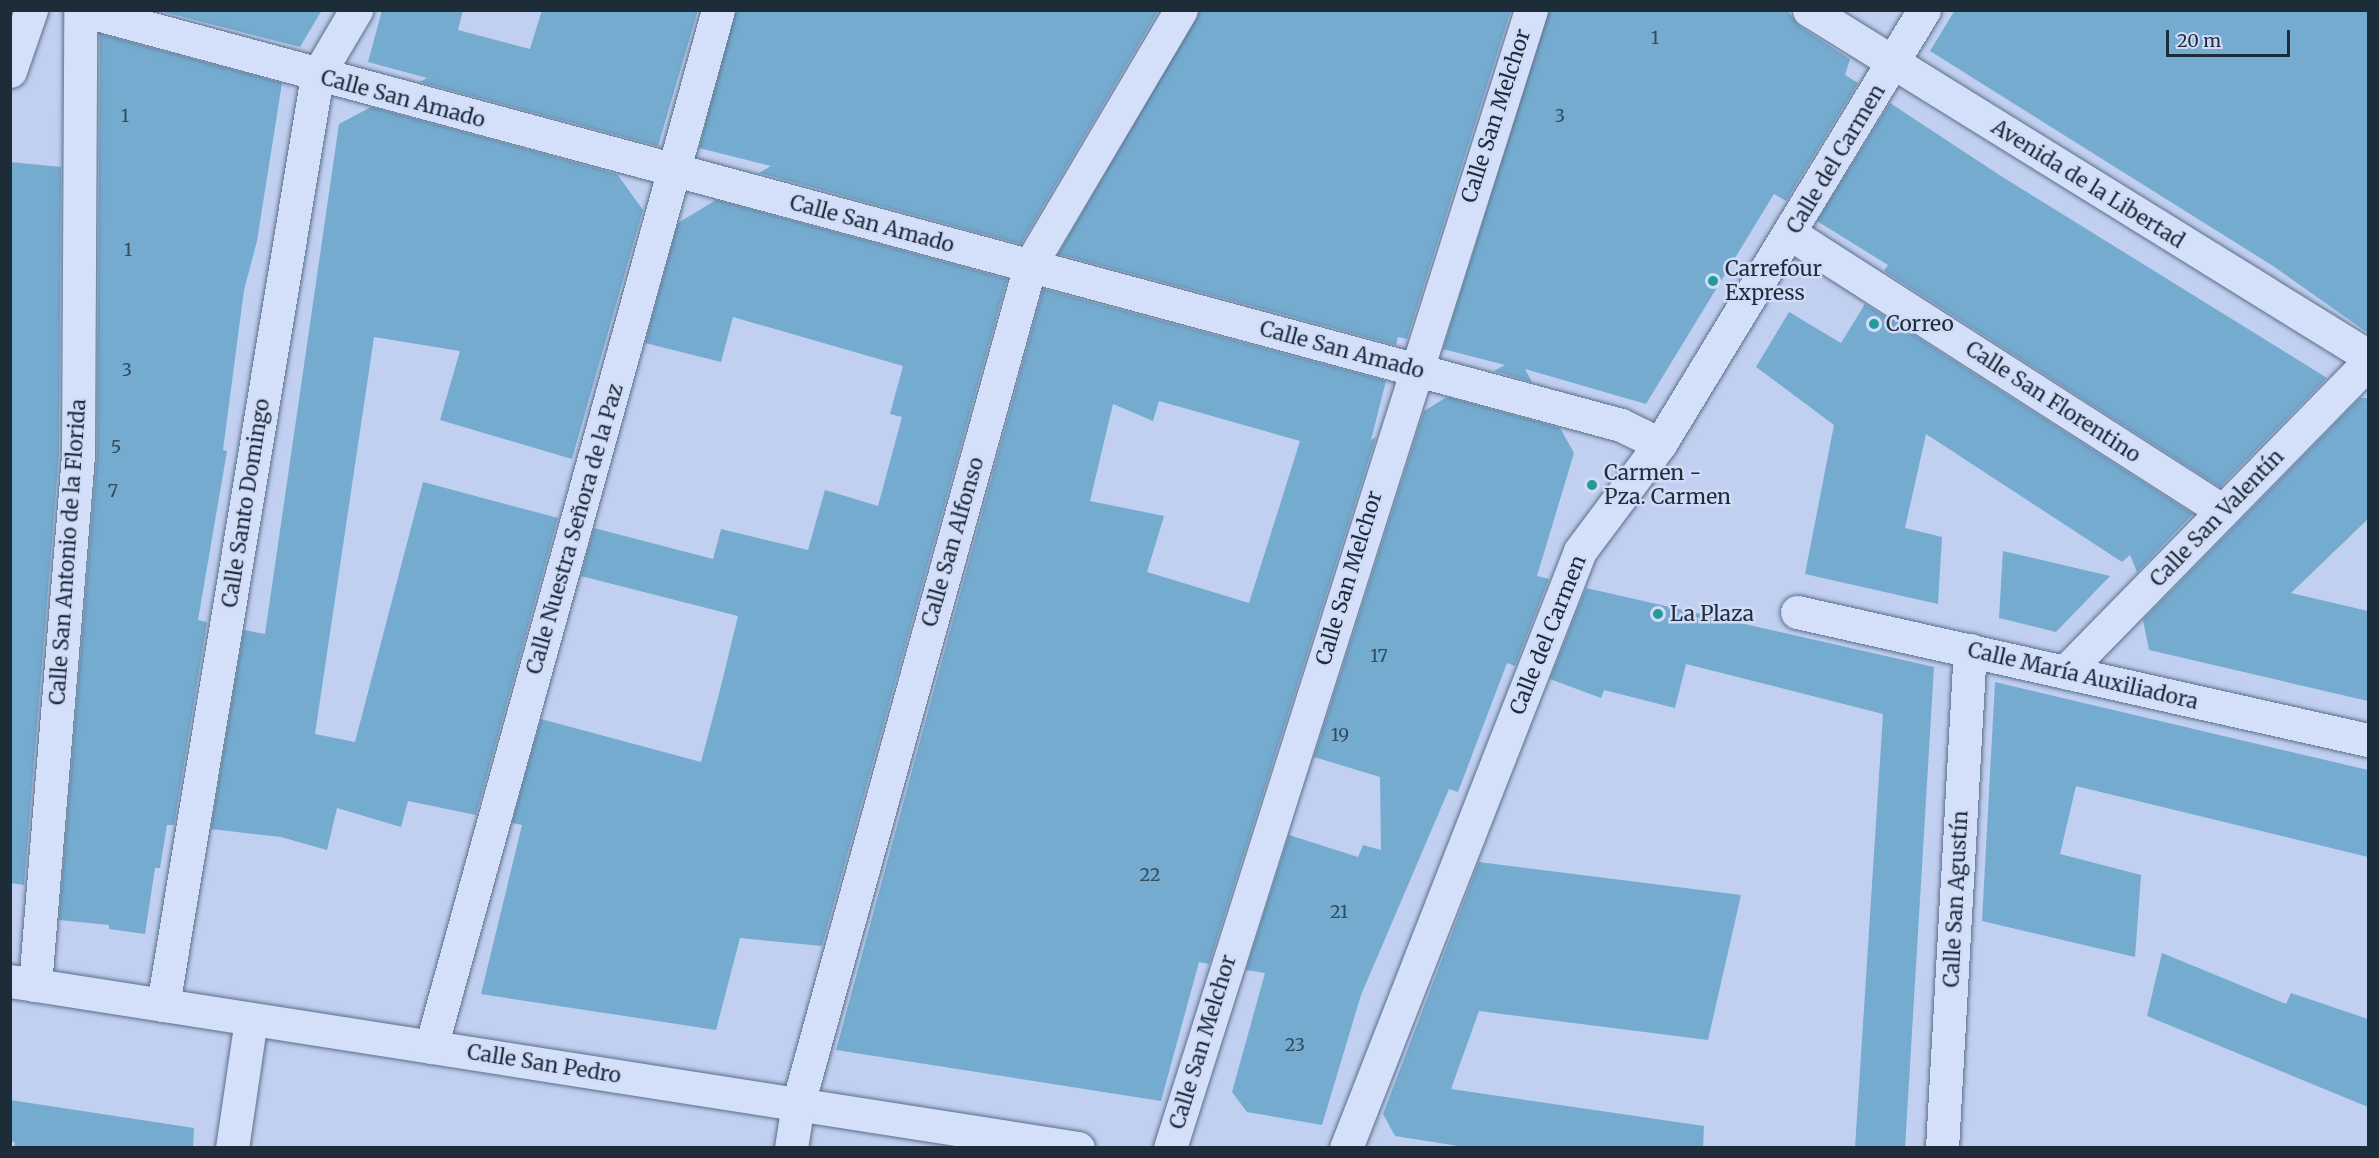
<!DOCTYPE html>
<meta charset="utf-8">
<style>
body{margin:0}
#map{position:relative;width:2379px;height:1158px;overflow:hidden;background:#c1cff0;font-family:Merriweather,serif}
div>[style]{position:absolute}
.building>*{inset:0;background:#75abcf}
.roads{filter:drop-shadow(0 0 2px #58708a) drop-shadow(0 0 2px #58708a)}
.street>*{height:33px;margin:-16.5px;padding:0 16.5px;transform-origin:16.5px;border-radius:16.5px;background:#d4e0fa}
.dots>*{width:16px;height:16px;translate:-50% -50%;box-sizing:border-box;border:3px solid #d0dcf7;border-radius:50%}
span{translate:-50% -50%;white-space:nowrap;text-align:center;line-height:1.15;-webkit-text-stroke:5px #d0dcf7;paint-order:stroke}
.number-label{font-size:18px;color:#334c5e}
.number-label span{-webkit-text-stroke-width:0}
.street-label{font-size:21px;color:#1d2c39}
.poi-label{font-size:21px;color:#1d2c39}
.left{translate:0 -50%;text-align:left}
.frame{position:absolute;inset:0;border:12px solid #1d2c39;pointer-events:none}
.scale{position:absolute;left:2166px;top:30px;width:124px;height:27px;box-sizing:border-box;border:3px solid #1d2c39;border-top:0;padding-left:8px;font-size:18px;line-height:21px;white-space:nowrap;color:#1d2c39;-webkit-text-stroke:4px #d0dcf7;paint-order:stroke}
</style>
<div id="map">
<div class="building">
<i style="clip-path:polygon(156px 10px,322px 10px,300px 47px)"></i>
<i style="clip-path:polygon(382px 10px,463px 10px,458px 30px,530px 49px,542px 10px,698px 10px,658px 146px,420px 82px,427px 78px,368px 62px)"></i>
<i style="clip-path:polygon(736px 10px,1159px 10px,1021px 244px,759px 173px,771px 166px,699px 148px)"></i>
<i style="clip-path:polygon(1200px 10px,1511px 10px,1407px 339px,1398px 337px,1396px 345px,1058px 254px)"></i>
<i style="clip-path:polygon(1549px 10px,1787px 10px,1799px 26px,1850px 59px,1845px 75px,1858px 83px,1786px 201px,1774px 194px,1646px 404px,1525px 369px,1532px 382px,1494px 371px,1505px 365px,1443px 349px)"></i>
<i style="clip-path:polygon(1955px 10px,2368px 10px,2368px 333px,2273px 266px,1930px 51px)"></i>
<i style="clip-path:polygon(100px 34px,282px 83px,257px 241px,244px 290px,223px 450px,227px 451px,198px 620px,207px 622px,174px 825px,167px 825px,160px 868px,155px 868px,145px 934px,109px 929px,109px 925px,59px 920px,97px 457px)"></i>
<i style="clip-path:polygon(1890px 103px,2001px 176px,2327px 378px,2220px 487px,1884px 271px,1888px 265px,1817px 221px)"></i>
<i style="clip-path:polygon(371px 107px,617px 174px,643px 210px,572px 459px,440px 420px,460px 351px,374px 337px,315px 734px,355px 742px,423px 482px,558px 518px,476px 815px,408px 801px,401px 827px,337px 808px,327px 850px,281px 837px,211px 829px,244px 630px,265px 634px,339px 124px)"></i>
<i style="clip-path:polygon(10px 162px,61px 167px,59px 454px,24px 885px,10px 883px)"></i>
<i style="clip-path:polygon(716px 200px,1007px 279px,822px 946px,740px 938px,716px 1030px,481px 994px,522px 825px,512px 823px,541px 719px,701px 762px,720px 690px,738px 616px,581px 576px,594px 528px,713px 559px,721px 529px,808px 550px,825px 490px,878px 506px,902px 417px,890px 414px,903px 366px,733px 317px,721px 362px,645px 343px,678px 223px)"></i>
<i style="clip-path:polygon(evenodd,1043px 289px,1386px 381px,1371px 440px,1376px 437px,1209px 964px,1199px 962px,1161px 1101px,836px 1050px,1043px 289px,1159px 401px,1300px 441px,1249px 603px,1147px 572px,1164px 516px,1090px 501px,1113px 404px,1153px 421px,1159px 401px)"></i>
<i style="clip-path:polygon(1865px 304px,2193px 514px,2137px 572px,2130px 555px,2122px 562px,1926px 434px,1905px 528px,1942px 537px,1938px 604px,1805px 574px,1834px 425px,1756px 367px,1789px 312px,1841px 343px)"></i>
<i style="clip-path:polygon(1447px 397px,1560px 428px,1574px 453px,1537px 576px,1549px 579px,1515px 666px,1507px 663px,1458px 792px,1449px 789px,1361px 995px,1322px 1125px,1247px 1112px,1232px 1092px,1265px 973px,1246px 970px,1289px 835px,1358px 857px,1363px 845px,1381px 850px,1380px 777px,1314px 757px,1424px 411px)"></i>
<i style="clip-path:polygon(2360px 398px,2368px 398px,2368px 519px,2291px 593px,2368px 611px,2368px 701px,2149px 650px,2143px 620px)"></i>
<i style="clip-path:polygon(2003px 551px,2110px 576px,2056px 632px,1999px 618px)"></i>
<i style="clip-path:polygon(1586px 588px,1934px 667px,1905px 1148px,1855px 1148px,1883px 714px,1686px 664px,1675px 708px,1604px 690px,1601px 698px,1550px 679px)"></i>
<i style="clip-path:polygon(1995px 682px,2368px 770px,2368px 857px,2076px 786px,2060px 854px,2141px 875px,2135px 957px,1982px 921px)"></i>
<i style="clip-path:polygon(1479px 862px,1741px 895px,1708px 1040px,1479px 1011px,1451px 1089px,1704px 1126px,1703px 1148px,1471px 1148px,1395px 1136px,1383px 1114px)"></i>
<i style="clip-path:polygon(2162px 953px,2286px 1004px,2291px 993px,2368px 1019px,2368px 1107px,2147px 1016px)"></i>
<i style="clip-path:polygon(10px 1100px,194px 1128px,193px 1148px,14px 1148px,15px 1142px,10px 1141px)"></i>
</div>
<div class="roads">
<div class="street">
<i style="left:82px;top:10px;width:1594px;rotate:15.09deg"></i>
<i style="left:1621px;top:425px;width:43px;rotate:26deg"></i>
<i style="left:1809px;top:10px;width:657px;rotate:31.76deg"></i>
<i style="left:10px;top:71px;width:65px;rotate:-71deg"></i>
<i style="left:1791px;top:234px;width:513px;rotate:32.67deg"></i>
<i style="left:1797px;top:612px;width:585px;rotate:12.64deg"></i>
<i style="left:2065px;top:672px;width:433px;rotate:-45.6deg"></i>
<i style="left:10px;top:981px;width:1081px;rotate:8.89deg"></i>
<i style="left:35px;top:985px;width:532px;rotate:-85.36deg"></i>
<i style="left:78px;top:455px;width:445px;rotate:-89.7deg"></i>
<i style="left:163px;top:1005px;width:942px;rotate:-80.59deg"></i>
<i style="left:317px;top:76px;width:77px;rotate:-59.4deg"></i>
<i style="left:431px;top:1047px;width:1076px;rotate:-74.53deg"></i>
<i style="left:232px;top:1148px;width:130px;rotate:-81.6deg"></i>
<i style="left:791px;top:1148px;width:45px;rotate:-81deg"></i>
<i style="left:798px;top:1104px;width:870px;rotate:-74.54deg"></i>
<i style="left:1030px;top:265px;width:296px;rotate:-59.4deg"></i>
<i style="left:1170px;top:1148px;width:1194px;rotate:-72.4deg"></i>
<i style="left:1346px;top:1148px;width:641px;rotate:-68.6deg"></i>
<i style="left:1580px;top:551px;width:134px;rotate:-53.2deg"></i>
<i style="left:1660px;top:444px;width:508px;rotate:-58.69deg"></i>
<i style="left:1942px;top:1148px;width:499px;rotate:-86.8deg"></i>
</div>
</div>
<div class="dots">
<i style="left:1713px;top:281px;background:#259b98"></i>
<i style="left:1874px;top:324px;background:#259b98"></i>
<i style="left:1592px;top:485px;background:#259b98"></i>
<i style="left:1658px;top:614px;background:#259b98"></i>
</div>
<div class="number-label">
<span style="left:1655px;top:38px">1</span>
<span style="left:125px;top:116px">1</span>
<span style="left:1560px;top:116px">3</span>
<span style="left:128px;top:250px">1</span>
<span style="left:127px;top:370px">3</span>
<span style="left:116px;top:447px">5</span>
<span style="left:113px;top:491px">7</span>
<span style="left:1379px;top:656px">17</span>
<span style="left:1340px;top:735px">19</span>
<span style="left:1150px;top:875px">22</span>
<span style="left:1339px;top:912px">21</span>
<span style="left:1295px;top:1045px">23</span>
</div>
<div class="street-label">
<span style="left:403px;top:99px;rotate:15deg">Calle San Amado</span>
<span style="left:1496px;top:116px;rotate:-72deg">Calle San Melchor</span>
<span style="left:1836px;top:159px;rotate:-59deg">Calle del Carmen</span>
<span style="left:2088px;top:184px;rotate:32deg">Avenida de la Libertad</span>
<span style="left:872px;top:224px;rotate:15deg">Calle San Amado</span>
<span style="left:1342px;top:350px;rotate:15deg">Calle San Amado</span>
<span style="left:2053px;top:402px;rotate:33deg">Calle San Florentino</span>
<span style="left:246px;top:503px;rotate:-81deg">Calle Santo Domingo</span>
<span style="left:2217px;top:518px;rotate:-46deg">Calle San Valentín</span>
<span style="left:575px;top:529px;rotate:-74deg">Calle Nuestra Señora de la Paz</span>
<span style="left:953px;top:542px;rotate:-74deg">Calle San Alfonso</span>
<span style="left:68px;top:552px;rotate:-86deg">Calle San Antonio de la Florida</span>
<span style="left:1349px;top:578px;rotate:-73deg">Calle San Melchor</span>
<span style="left:1548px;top:635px;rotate:-68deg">Calle del Carmen</span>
<span style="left:2083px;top:676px;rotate:13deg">Calle María Auxiliadora</span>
<span style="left:1956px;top:899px;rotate:-87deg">Calle San Agustín</span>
<span style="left:1203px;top:1042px;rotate:-73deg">Calle San Melchor</span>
<span style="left:544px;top:1064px;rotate:9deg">Calle San Pedro</span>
</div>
<div class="poi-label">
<span class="left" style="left:1725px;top:281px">Carrefour<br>Express</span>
<span class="left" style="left:1886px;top:324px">Correo</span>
<span class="left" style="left:1604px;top:485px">Carmen -<br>Pza. Carmen</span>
<span class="left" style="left:1670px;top:614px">La Plaza</span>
</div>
<div class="frame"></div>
<div class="scale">20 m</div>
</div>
